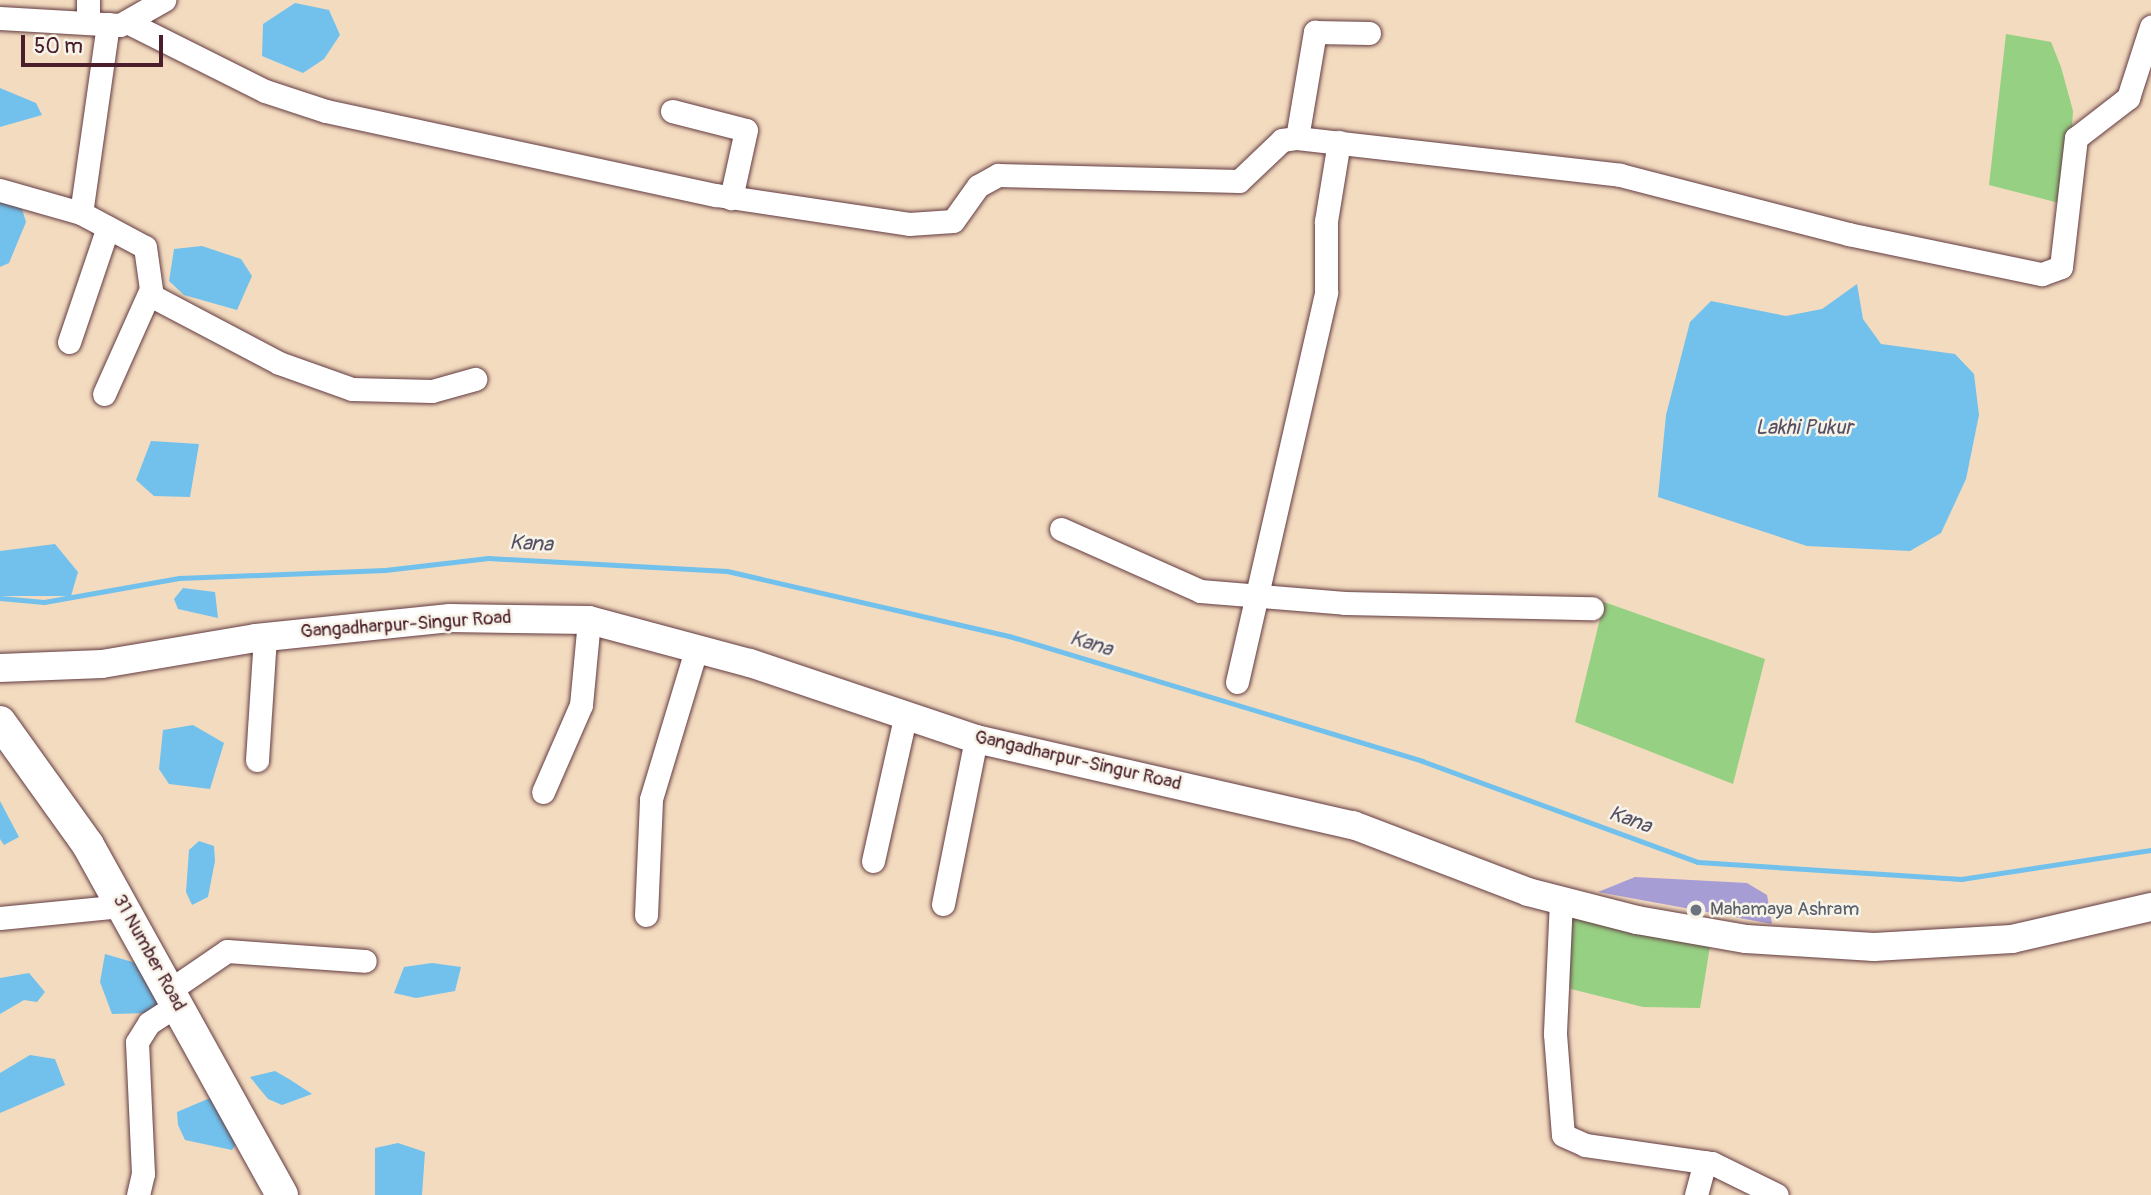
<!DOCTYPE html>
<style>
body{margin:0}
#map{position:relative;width:2151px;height:1195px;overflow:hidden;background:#f3dbbf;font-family:Pangolin,sans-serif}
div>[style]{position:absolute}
.green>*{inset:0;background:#96d083}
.water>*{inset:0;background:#71c1ec}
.stream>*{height:5px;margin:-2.5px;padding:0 2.5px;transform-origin:2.5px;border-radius:2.5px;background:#71c1ec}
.building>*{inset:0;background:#a79dd5}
.roads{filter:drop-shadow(0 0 2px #633b41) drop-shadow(0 0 2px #633b41)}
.minor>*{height:23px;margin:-11.5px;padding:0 11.5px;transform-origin:11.5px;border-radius:11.5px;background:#fff}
.tertiary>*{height:28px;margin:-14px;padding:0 14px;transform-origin:14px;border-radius:14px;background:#fff}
.secondary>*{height:32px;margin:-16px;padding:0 16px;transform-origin:16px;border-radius:16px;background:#fff}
.dots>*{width:19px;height:19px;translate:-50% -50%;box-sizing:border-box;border:4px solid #f7f3e8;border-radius:50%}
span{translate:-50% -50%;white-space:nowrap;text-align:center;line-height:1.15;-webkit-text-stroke:5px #f7f3e8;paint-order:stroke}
.street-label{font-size:19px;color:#4a1f2b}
.worship-label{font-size:19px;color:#5b616d}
.left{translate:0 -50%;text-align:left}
.water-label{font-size:21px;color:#565065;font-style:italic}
.scale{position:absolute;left:21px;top:35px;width:142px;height:32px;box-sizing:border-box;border:4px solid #4a1f2b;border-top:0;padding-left:9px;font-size:21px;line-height:24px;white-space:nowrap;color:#4a1f2b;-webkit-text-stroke:5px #f7f3e8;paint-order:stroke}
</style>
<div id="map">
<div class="green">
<i style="clip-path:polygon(2006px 34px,2051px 42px,2061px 67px,2073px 111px,2067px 205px,1989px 185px)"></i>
<i style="clip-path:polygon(1604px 602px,1765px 659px,1733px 784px,1575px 722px)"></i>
<i style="clip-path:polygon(1568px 908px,1711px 940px,1700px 1008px,1643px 1007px,1571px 989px,1561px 944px)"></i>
</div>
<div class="water">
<i style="clip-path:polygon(295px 3px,329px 10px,340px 35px,324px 59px,303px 73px,262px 56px,263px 24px)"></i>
<i style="clip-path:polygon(0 88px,36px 103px,42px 115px,0 127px)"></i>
<i style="clip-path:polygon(0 199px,22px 209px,26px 222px,9px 263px,0 267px)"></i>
<i style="clip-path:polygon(202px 246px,241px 259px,252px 276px,237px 310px,184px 295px,169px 281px,174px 249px)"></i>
<i style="clip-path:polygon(1857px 284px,1863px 319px,1881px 344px,1955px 354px,1974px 374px,1979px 415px,1966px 479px,1941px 533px,1910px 551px,1807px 546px,1658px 497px,1666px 415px,1690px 322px,1711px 301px,1786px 316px,1822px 309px)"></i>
<i style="clip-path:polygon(151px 441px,199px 444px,190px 497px,154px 496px,136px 480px)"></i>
<i style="clip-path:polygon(55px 544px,78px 572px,71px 596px,0 596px,0 551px)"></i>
<i style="clip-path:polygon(183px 588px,215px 592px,218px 618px,178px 609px,174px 599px)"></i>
<i style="clip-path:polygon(193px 725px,224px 743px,210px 789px,169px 784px,159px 769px,163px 730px)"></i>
<i style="clip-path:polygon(0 801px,19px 837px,4px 845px,0 839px)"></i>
<i style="clip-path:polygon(199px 841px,214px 846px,215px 861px,208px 897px,192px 905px,186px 892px,189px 850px)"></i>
<i style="clip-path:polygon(105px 954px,136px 963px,164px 1001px,149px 1013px,112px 1014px,100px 982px)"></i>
<i style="clip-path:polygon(432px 963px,461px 967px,455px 991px,416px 998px,394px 993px,404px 967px)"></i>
<i style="clip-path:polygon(29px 973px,45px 992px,37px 1002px,24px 1000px,0 1014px,0 978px)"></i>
<i style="clip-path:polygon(30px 1055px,55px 1059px,65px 1085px,0 1113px,0 1073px)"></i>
<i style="clip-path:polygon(275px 1071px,289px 1079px,312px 1094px,282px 1105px,268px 1099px,250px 1077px)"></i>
<i style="clip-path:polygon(210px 1098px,235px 1117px,240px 1139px,232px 1150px,185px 1140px,178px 1125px,177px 1112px)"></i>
<i style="clip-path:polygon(398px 1143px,425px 1152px,422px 1195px,375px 1195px,375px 1148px)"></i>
</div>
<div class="stream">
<i style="left:0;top:598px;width:44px;rotate:5.2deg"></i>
<i style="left:44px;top:602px;width:137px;rotate:-10.1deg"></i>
<i style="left:179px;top:578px;width:206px;rotate:-2.2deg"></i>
<i style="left:385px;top:570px;width:104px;rotate:-6.6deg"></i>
<i style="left:488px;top:558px;width:239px;rotate:3.1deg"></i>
<i style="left:727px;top:571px;width:289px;rotate:13deg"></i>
<i style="left:1009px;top:636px;width:432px;rotate:16.8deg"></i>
<i style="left:1422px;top:761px;width:294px;rotate:20.1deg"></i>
<i style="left:1698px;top:862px;width:264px;rotate:3.7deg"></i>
<i style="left:1961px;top:879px;width:192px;rotate:-8.7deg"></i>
</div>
<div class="building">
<i style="clip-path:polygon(1635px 877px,1747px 883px,1767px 895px,1772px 924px,1598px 892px)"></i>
</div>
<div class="roads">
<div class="minor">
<i style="left:0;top:18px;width:120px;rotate:3.3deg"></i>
<i style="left:120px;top:25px;width:51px;rotate:-29.6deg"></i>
<i style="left:88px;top:22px;width:22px;rotate:-90deg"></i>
<i style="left:129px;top:23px;width:152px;rotate:26.6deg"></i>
<i style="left:265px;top:91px;width:64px;rotate:18.2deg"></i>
<i style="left:326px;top:111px;width:399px;rotate:12.2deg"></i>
<i style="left:716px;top:195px;width:195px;rotate:8.5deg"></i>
<i style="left:909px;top:224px;width:44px;rotate:-3.9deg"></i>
<i style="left:953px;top:221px;width:43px;rotate:-54.5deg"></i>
<i style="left:978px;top:186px;width:23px;rotate:-29deg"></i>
<i style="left:998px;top:175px;width:241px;rotate:1.4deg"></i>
<i style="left:1239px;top:181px;width:59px;rotate:-43.6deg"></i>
<i style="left:1282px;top:140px;width:15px;rotate:-8deg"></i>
<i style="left:1297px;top:138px;width:325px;rotate:6.5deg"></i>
<i style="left:1620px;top:175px;width:236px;rotate:14.5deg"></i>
<i style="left:1848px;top:234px;width:198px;rotate:11.7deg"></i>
<i style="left:2042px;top:274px;width:20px;rotate:-20deg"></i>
<i style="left:2061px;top:267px;width:130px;rotate:-83.4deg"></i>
<i style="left:2076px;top:138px;width:66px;rotate:-37.6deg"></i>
<i style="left:2128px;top:98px;width:75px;rotate:-72.1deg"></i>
<i style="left:108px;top:24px;width:191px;rotate:98.1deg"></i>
<i style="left:81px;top:213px;width:72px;rotate:28deg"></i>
<i style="left:145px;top:247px;width:49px;rotate:81.9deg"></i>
<i style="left:152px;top:296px;width:144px;rotate:27.8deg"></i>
<i style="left:279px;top:363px;width:77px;rotate:19.6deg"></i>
<i style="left:352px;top:389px;width:80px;rotate:1.4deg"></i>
<i style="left:432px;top:391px;width:45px;rotate:-15.6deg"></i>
<i style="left:672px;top:111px;width:76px;rotate:14.4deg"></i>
<i style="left:746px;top:130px;width:70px;rotate:102.4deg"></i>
<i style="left:1297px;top:138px;width:108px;rotate:-80.4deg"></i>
<i style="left:1315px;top:32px;width:54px;rotate:1.1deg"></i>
<i style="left:0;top:190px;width:84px;rotate:15.9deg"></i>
<i style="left:69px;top:342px;width:121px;rotate:-71.3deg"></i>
<i style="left:104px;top:394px;width:113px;rotate:-65.9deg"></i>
<i style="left:1061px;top:529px;width:152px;rotate:24deg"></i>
<i style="left:1200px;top:591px;width:145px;rotate:4.7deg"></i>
<i style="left:1345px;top:603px;width:247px;rotate:1.2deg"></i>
<i style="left:1237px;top:682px;width:400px;rotate:-77.1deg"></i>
<i style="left:1326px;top:292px;width:71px;rotate:-90deg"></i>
<i style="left:1326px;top:221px;width:80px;rotate:-80.7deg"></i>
<i style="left:257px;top:760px;width:123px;rotate:-86.3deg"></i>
<i style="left:543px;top:792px;width:95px;rotate:-66.4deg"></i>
<i style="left:581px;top:705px;width:85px;rotate:-84.6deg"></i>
<i style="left:873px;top:861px;width:147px;rotate:-77.4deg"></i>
<i style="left:1561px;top:900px;width:134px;rotate:92.6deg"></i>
<i style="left:1555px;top:1034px;width:101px;rotate:85.5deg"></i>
<i style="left:1563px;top:1135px;width:24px;rotate:24deg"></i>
<i style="left:1585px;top:1145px;width:128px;rotate:8.1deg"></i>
<i style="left:1712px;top:1163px;width:72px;rotate:26.2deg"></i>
<i style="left:943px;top:904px;width:168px;rotate:-78.7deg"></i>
<i style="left:646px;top:915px;width:116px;rotate:-87.5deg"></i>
<i style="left:651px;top:799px;width:159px;rotate:-73.2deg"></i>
<i style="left:0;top:918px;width:124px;rotate:-5.6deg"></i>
<i style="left:170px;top:990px;width:69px;rotate:-34.4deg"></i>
<i style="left:227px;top:951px;width:138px;rotate:4.1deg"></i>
<i style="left:138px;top:1195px;width:22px;rotate:-77deg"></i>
<i style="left:143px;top:1174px;width:132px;rotate:-92.6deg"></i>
<i style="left:137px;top:1042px;width:22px;rotate:-58deg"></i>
<i style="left:149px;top:1023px;width:35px;rotate:-33deg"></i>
<i style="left:1696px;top:1195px;width:34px;rotate:-75deg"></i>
</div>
<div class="tertiary">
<i style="left:0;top:668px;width:102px;rotate:-2.2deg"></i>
<i style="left:102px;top:664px;width:156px;rotate:-9.6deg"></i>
<i style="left:256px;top:638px;width:195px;rotate:-5.9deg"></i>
<i style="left:450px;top:618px;width:139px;rotate:0.8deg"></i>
<i style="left:589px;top:620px;width:167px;rotate:15deg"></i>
<i style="left:750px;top:663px;width:238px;rotate:18.6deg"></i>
<i style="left:976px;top:739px;width:387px;rotate:12.9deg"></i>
<i style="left:1353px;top:825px;width:187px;rotate:20.9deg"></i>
<i style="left:1528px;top:892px;width:113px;rotate:14.4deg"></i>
<i style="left:1637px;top:920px;width:111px;rotate:9.9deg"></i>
<i style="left:1746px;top:939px;width:128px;rotate:3.6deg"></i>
<i style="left:1874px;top:947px;width:138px;rotate:-3.3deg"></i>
<i style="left:2012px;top:939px;width:143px;rotate:-13deg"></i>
</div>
<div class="secondary">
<i style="left:0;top:722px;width:151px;rotate:54.4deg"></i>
<i style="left:88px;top:845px;width:400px;rotate:61deg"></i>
</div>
</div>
<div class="dots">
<i style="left:1696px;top:910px;background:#6b7280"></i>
</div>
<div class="street-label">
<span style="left:406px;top:625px;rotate:-4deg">Gangadharpur-Singur Road</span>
<span style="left:1078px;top:761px;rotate:13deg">Gangadharpur-Singur Road</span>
<span style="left:149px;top:953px;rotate:61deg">31 Number Road</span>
</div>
<div class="worship-label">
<span class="left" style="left:1710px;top:910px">Mahamaya Ashram</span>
</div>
<div class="water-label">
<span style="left:1804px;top:428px">Lakhi Pukur</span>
<span style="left:531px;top:544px;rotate:3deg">Kana</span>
<span style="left:1091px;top:644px;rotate:17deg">Kana</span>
<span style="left:1630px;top:820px;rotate:20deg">Kana</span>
</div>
<div class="scale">50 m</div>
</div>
